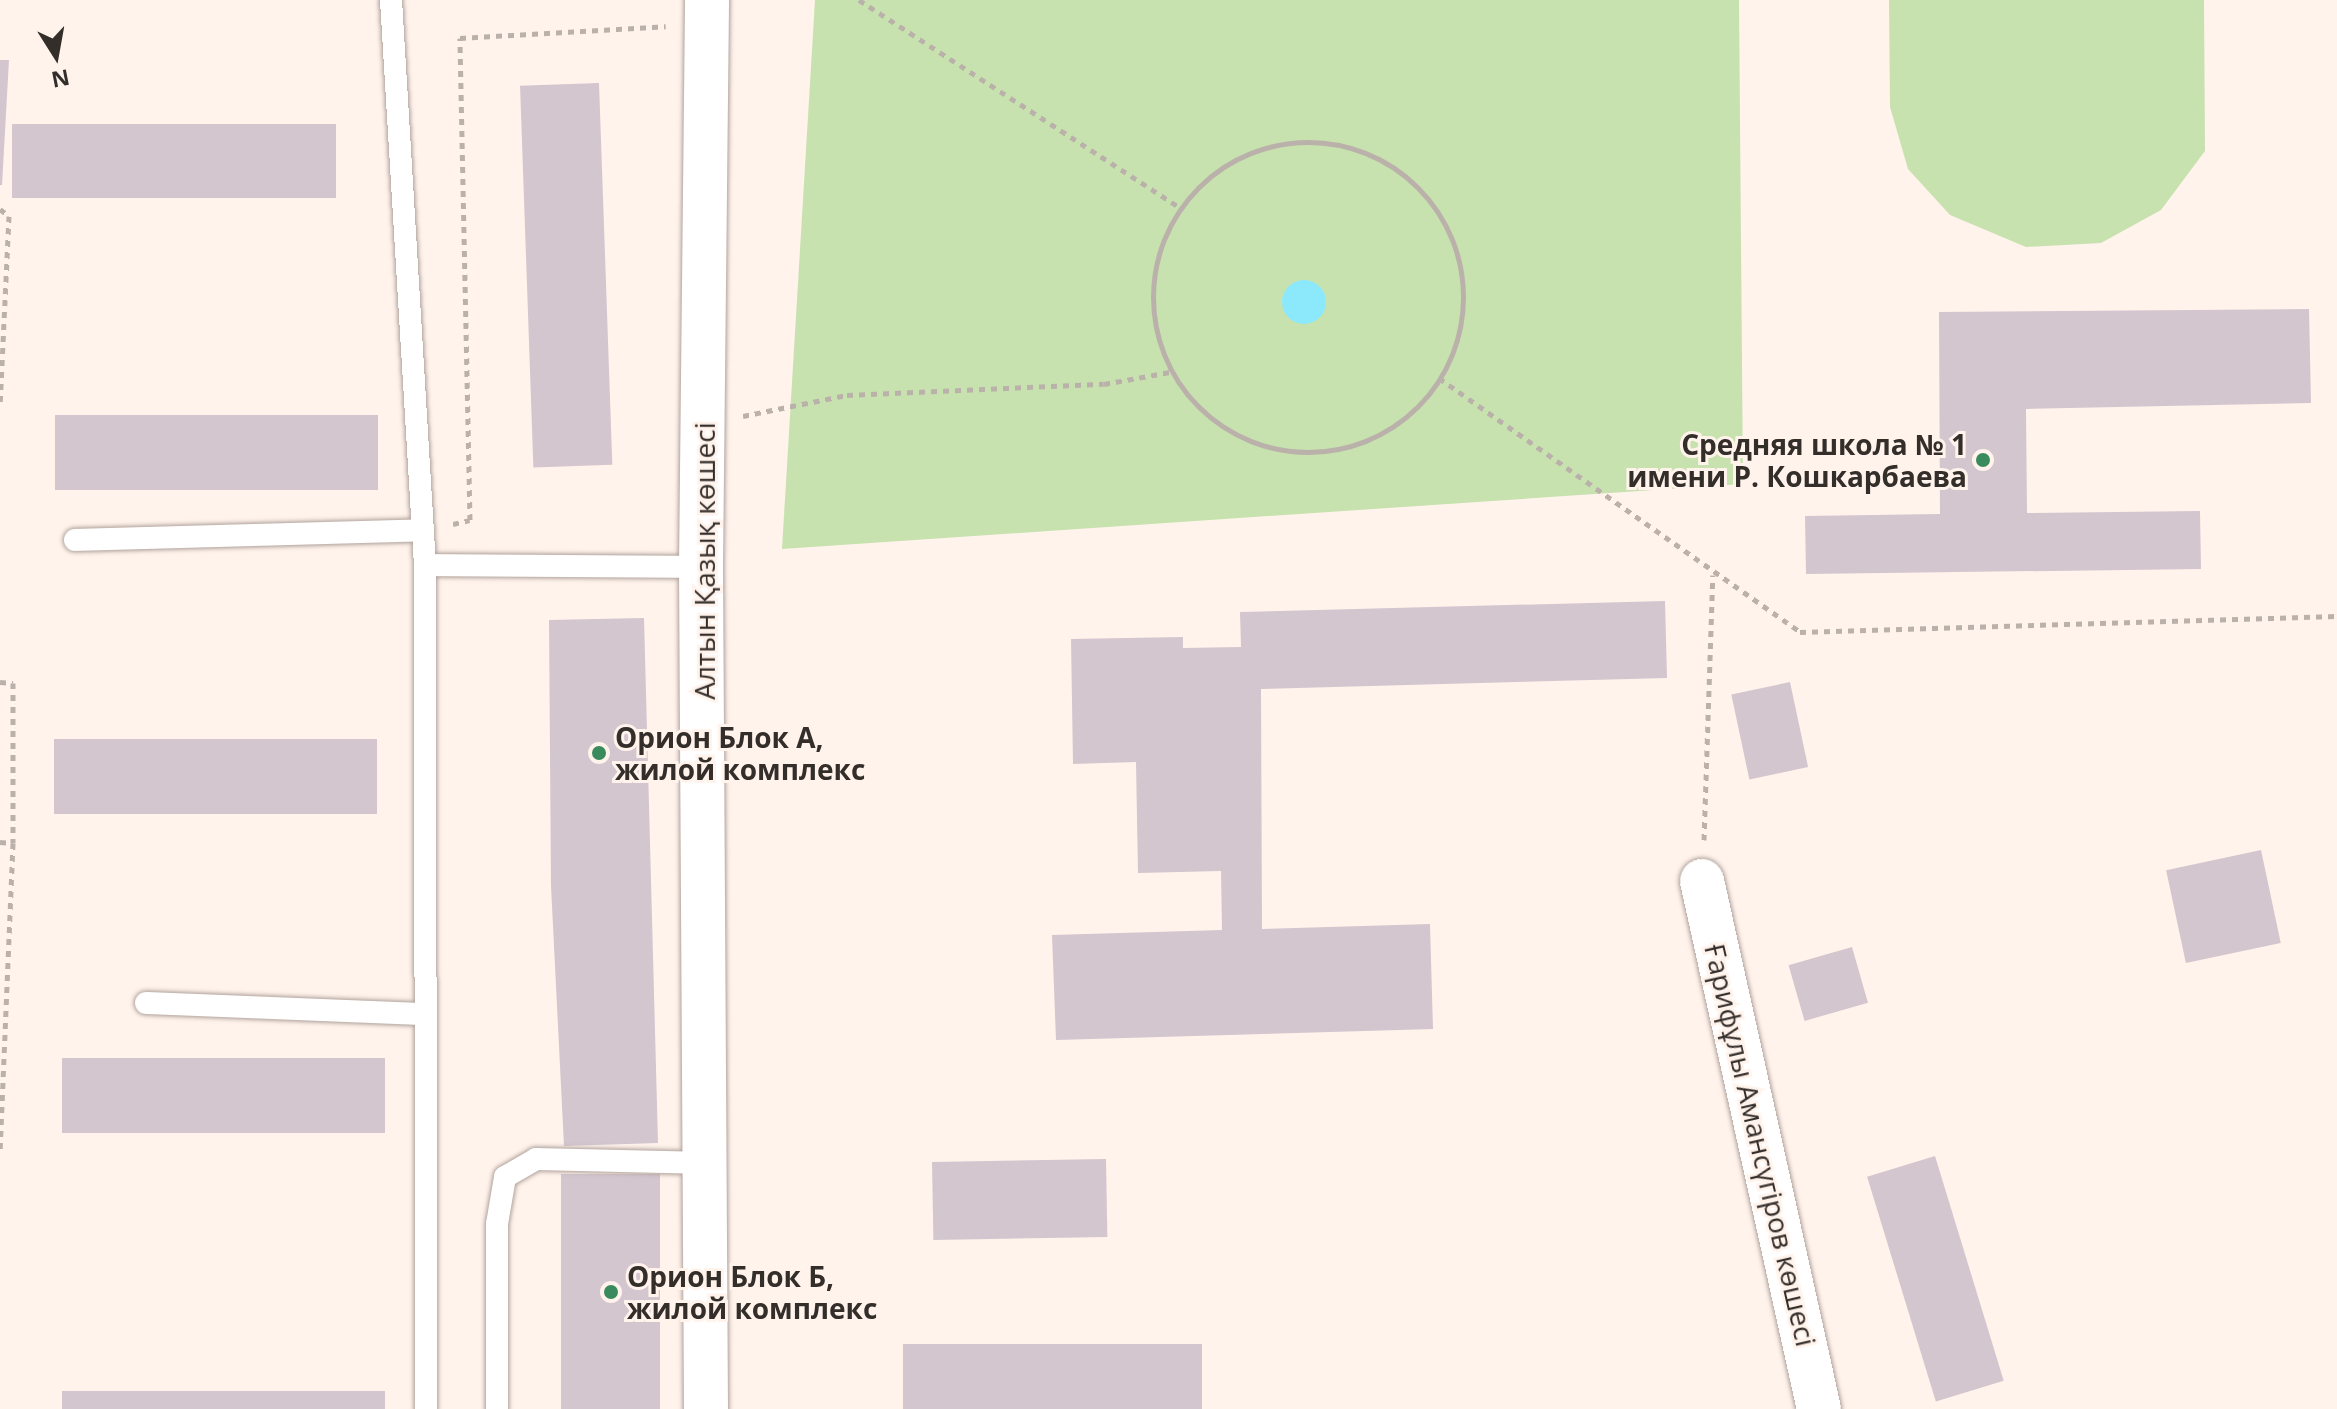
<!DOCTYPE html>
<meta charset="utf-8">
<style>
body{margin:0}
#map{position:relative;width:2337px;height:1409px;overflow:hidden;background:#fff3ec;font-family:"Open Sans",sans-serif}
div>[style]{position:absolute}
.green>*{inset:0;background:#c7e2af}
.water>*{inset:0;background:#8ce9fc}
.round{border-radius:50%}
.building>*{inset:0;background:#d3c6cf;transform-origin:0 0}
.path>*{height:5px;margin-top:-2.5px;transform-origin:0;background:repeating-linear-gradient(90deg,#bbb1ab 0 6px,transparent 0 12px)}
.path>.ring{margin:-2.5px;padding:0;box-sizing:content-box;background:none;border:5px solid #bbb1ab;border-radius:50%}
.roads{filter:drop-shadow(0 0 2px #b1a39c) drop-shadow(0 0 2px #b1a39c)}
.lane>*{height:22px;margin:-11px;padding:0 11px;transform-origin:11px;border-radius:11px;background:#fff}
.street>*{height:44px;margin:-22px;padding:0 22px;transform-origin:22px;border-radius:22px;background:#fff}
.dots>*{width:22px;height:22px;translate:-50% -50%;box-sizing:border-box;border:4px solid #fff3ec;border-radius:50%}
span{translate:-50% -50%;white-space:nowrap;text-align:center;line-height:1.15;-webkit-text-stroke:6px #fff3ec;paint-order:stroke}
.poi-label{font-size:28px;color:#342e2b;font-weight:700}
.right{translate:-100% -50%;text-align:right}
.left{translate:0 -50%;text-align:left}
.street-label{font-size:28px;color:#342e2b}
.north{position:absolute;left:16px;top:16px;width:80px;height:80px;-webkit-text-stroke:6px #fff3ec;paint-order:stroke;rotate:169deg;font-size:22px;font-weight:700;line-height:32px;text-align:center;color:#342e2b}
.north::after{content:'';display:block;margin:auto;width:28px;height:36px;background:#342e2b;clip-path:polygon(50% 0,100% 100%,50% 72%,0 100%)}
</style>
<div id="map">
<div class="green">
<i style="clip-path:polygon(815px 0,1739px 0,1743px 484px,782px 549px)"></i>
<i style="clip-path:polygon(1889px 0,2204px 0,2205px 151px,2161px 210px,2101px 243px,2026px 247px,1950px 215px,1908px 169px,1890px 107px)"></i>
</div>
<div class="water">
<i class="round" style="left:1282px;top:280px;width:44px;height:44px"></i>
</div>
<div class="building">
<i style="clip-path:polygon(0 60px,9px 60px,2px 185px,0 185px)"></i>
<i style="left:599px;top:83px;width:382px;height:79px;rotate:88deg"></i>
<i style="left:336px;top:124px;width:74px;height:324px;rotate:90deg"></i>
<i style="clip-path:polygon(2309px 309px,2311px 403px,2026px 409px,2027px 513px,2200px 511px,2201px 569px,1806px 574px,1805px 516px,1940px 514px,1939px 312px)"></i>
<i style="left:378px;top:415px;width:75px;height:323px;rotate:90deg"></i>
<i style="clip-path:polygon(1665px 601px,1667px 678px,1261px 689px,1262px 929px,1430px 924px,1433px 1029px,1056px 1040px,1052px 935px,1222px 930px,1221px 871px,1138px 873px,1136px 762px,1073px 764px,1071px 639px,1183px 637px,1183px 648px,1241px 647px,1240px 612px)"></i>
<i style="clip-path:polygon(644px 618px,658px 1143px,564px 1146px,551px 886px,549px 620px)"></i>
<i style="left:1790px;top:682px;width:87px;height:60px;rotate:78deg"></i>
<i style="left:54px;top:739px;width:323px;height:75px"></i>
<i style="left:2261px;top:850px;width:95px;height:97px;rotate:78deg"></i>
<i style="left:1852px;top:947px;width:58px;height:66px;rotate:74deg"></i>
<i style="left:62px;top:1058px;width:323px;height:75px"></i>
<i style="left:1935px;top:1156px;width:235px;height:71px;rotate:73deg"></i>
<i style="left:1106px;top:1159px;width:78px;height:174px;rotate:89deg"></i>
<i style="left:660px;top:1174px;width:235px;height:99px;rotate:90deg"></i>
<i style="left:903px;top:1344px;width:299px;height:65px"></i>
<i style="left:385px;top:1391px;width:18px;height:323px;rotate:90deg"></i>
</div>
<div class="path">
<i style="left:859px;top:0;width:382px;rotate:32.9deg"></i>
<i class="ring" style="left:1153px;top:142px;width:305px;height:305px"></i>
<i style="left:0;top:209px;width:11px;rotate:38deg"></i>
<i style="left:9px;top:216px;width:189px;rotate:92.7deg"></i>
<i style="left:1439px;top:378px;width:441px;rotate:35.1deg"></i>
<i style="left:1800px;top:632px;width:537px;rotate:-1.71deg"></i>
<i style="left:743px;top:416px;width:106px;rotate:-11.4deg"></i>
<i style="left:847px;top:395px;width:257px;rotate:-2.5deg"></i>
<i style="left:1104px;top:384px;width:67px;rotate:-10.3deg"></i>
<i style="left:453px;top:524px;width:17px;rotate:-13deg"></i>
<i style="left:470px;top:520px;width:482px;rotate:-91.2deg"></i>
<i style="left:460px;top:38px;width:206px;rotate:-3.3deg"></i>
<i style="left:0;top:682px;width:13px;rotate:4deg"></i>
<i style="left:13px;top:683px;width:160px;rotate:90deg"></i>
<i style="left:13px;top:843px;width:310px;rotate:92.4deg"></i>
<i style="left:1704px;top:840px;width:265px;rotate:-88.1deg"></i>
<i style="left:0;top:842px;width:13px;rotate:4deg"></i>
</div>
<div class="roads">
<div class="lane">
<i style="left:391px;top:0;width:566px;rotate:86.56deg"></i>
<i style="left:425px;top:565px;width:844px;rotate:89.93deg"></i>
<i style="left:75px;top:540px;width:348px;rotate:-1.6deg"></i>
<i style="left:425px;top:565px;width:276px;rotate:0.4deg"></i>
<i style="left:146px;top:1003px;width:277px;rotate:2.3deg"></i>
<i style="left:497px;top:1409px;width:185px;rotate:-90deg"></i>
<i style="left:497px;top:1224px;width:48px;rotate:-80.3deg"></i>
<i style="left:505px;top:1177px;width:36px;rotate:-30deg"></i>
<i style="left:536px;top:1159px;width:171px;rotate:1.3deg"></i>
</div>
<div class="street">
<i style="left:1702px;top:881px;width:541px;rotate:77.51deg"></i>
<i style="left:706px;top:1409px;width:842px;rotate:-90.34deg"></i>
<i style="left:701px;top:567px;width:567px;rotate:-89.39deg"></i>
</div>
</div>
<div class="dots">
<i style="left:1983px;top:460px;background:#398a5c"></i>
<i style="left:599px;top:753px;background:#398a5c"></i>
<i style="left:611px;top:1292px;background:#398a5c"></i>
</div>
<div class="poi-label">
<span class="right" style="left:1967px;top:460px">Средняя школа № 1<br>имени Р. Кошкарбаева</span>
<span class="left" style="left:615px;top:753px">Орион Блок А,<br>жилой комплекс</span>
<span class="left" style="left:627px;top:1292px">Орион Блок Б,<br>жилой комплекс</span>
</div>
<div class="street-label">
<span style="left:704px;top:561px;rotate:-90deg">Алтын Қазық көшесі</span>
<span style="left:1761px;top:1145px;rotate:77deg">Ғарифұлы Амансүгіров көшесі</span>
</div>
<div class="north">N</div>
</div>
